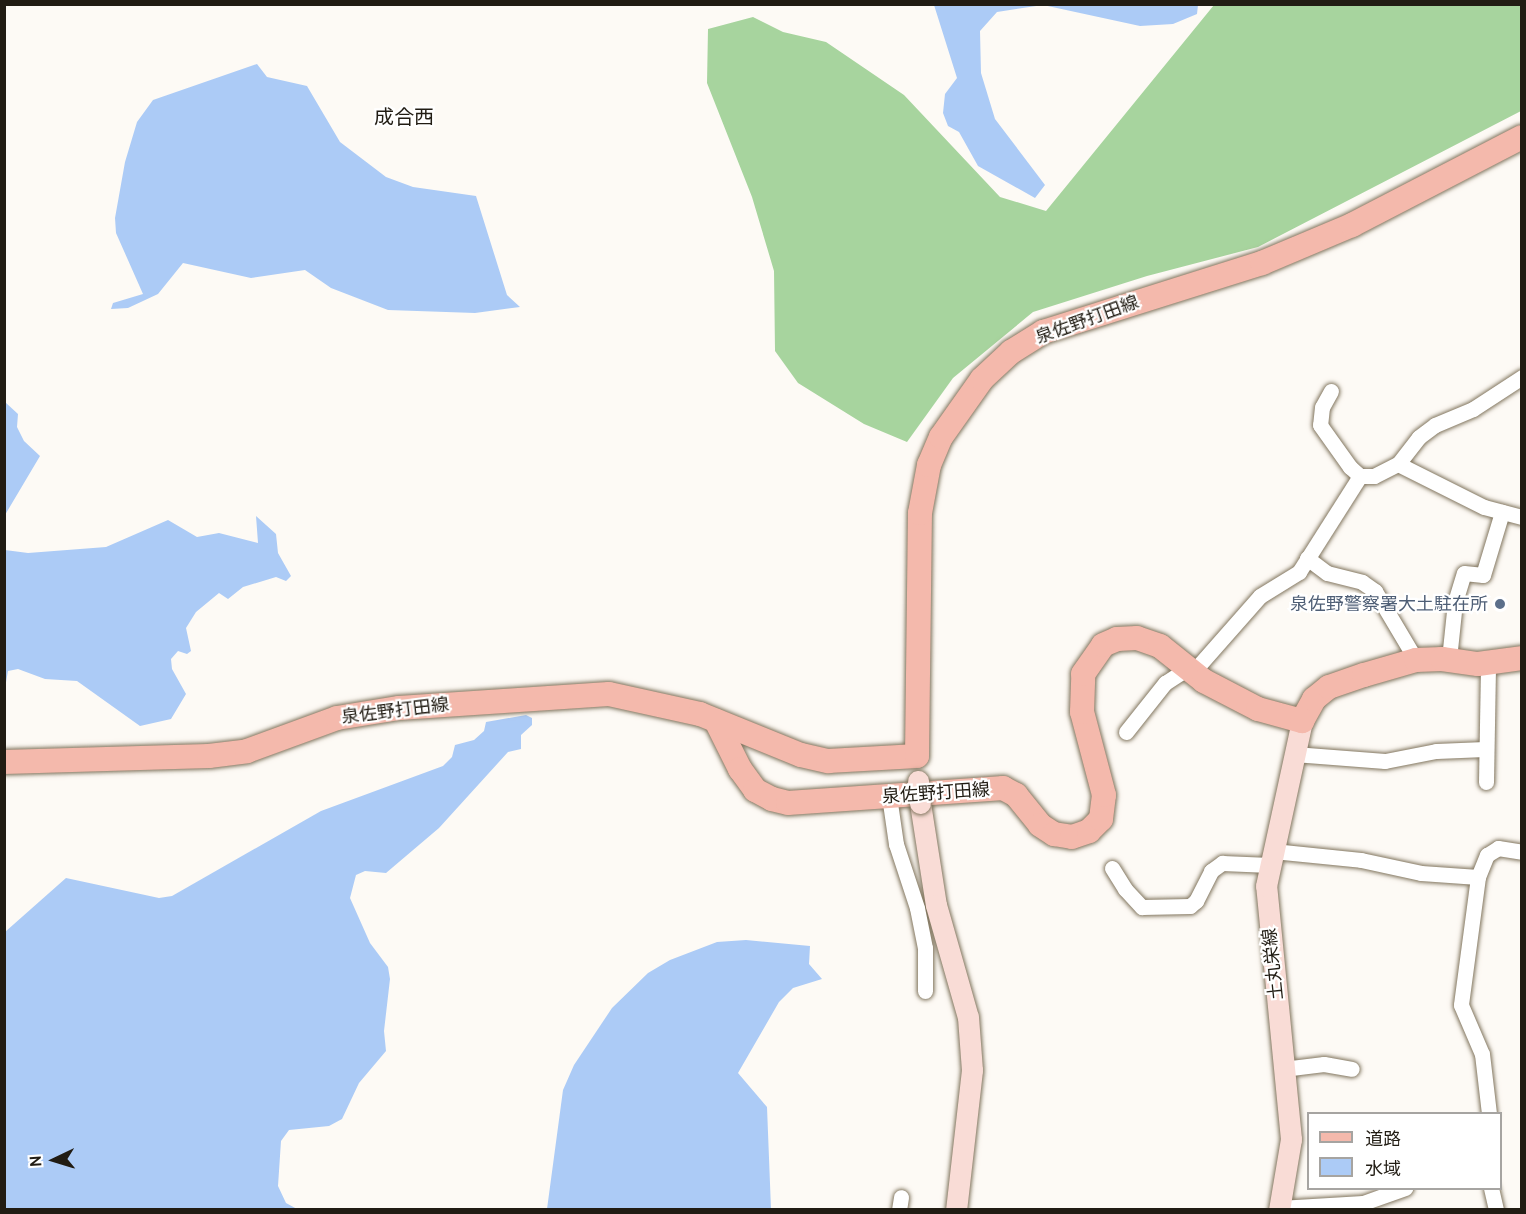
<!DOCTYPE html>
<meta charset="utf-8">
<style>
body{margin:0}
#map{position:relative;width:1526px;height:1214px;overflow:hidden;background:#fdfaf5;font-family:Cabin,"Noto Sans JP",sans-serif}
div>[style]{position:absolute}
.forest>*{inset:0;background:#a7d49e}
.water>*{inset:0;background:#accbf6}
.roads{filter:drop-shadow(0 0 2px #82765f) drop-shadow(0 0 2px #82765f)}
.street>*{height:15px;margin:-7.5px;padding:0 7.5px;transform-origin:7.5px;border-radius:7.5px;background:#fff}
.secondary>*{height:21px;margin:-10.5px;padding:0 10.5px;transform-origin:10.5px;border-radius:10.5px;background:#f9dcd6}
.primary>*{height:24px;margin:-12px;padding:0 12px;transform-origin:12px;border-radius:12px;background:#f4b9ac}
.bridges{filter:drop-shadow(0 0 2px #82765f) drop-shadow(0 0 2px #82765f)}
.secondary-bridge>*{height:21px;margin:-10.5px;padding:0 10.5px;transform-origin:10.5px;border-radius:10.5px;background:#f9dcd6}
.dots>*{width:16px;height:16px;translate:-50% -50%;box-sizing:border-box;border:3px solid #fff;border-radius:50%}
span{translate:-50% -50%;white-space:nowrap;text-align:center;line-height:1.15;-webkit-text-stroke:4.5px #fff;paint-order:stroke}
.street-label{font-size:18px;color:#211c13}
.service-label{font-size:18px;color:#4e5e75}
.right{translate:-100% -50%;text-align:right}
.neighbourhood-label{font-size:20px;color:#211c13}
.frame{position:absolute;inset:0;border:6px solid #211c13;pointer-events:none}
.legend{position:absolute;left:1307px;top:1112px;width:195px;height:78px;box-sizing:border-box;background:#fff;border:2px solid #a6a4a1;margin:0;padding:8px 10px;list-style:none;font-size:18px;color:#211c13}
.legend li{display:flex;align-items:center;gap:12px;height:30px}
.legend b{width:30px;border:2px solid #a6a4a1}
.north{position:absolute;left:24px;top:1130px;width:60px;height:60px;-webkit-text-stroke:4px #fff;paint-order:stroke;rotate:266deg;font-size:16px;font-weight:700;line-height:24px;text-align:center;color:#211c13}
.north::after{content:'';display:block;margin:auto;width:21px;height:27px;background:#211c13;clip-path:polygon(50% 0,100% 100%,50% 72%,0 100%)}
</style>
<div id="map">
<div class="forest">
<i style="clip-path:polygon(1214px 5px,1521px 5px,1521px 111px,1258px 247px,1147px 276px,1033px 312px,953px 378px,907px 442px,864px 424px,798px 383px,775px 351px,774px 271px,752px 197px,707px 83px,708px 29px,753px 17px,783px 32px,826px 42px,904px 95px,1000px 197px,1046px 211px)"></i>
</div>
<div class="water">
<i style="clip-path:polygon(934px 5px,1198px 5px,1197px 14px,1173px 24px,1140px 26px,1043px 5px,997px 12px,980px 31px,981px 73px,995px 119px,1045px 185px,1035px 198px,978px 166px,959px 132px,948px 126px,943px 113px,945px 94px,957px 78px)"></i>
<i style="clip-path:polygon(257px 64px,267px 77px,307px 86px,340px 142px,386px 177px,413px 187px,476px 196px,507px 295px,520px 307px,475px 313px,388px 310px,331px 288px,305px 270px,251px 278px,183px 263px,158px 294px,128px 308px,111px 309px,113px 303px,143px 294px,116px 233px,115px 218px,125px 162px,137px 122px,153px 100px)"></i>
<i style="clip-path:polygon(5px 402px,18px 414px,17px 427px,24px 441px,40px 456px,5px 515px)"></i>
<i style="clip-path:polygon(256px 516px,276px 534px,278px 553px,291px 576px,286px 581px,276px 577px,243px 587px,228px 599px,219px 593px,196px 612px,186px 628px,191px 651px,187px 654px,178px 651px,171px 659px,172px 669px,186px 694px,171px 719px,140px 726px,77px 681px,45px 679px,18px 669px,8px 671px,5px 688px,5px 550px,28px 553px,106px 547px,168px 520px,197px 537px,219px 533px,258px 543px)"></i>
<i style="clip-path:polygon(526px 715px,532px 718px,532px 725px,521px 735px,521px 749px,508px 752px,439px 828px,386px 873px,365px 871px,356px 875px,350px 898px,370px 943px,388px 967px,390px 979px,384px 1031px,386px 1051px,359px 1083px,342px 1119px,329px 1126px,289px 1130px,281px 1141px,278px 1186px,286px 1203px,297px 1209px,5px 1209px,5px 932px,66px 878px,159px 898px,172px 896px,321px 811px,443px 766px,452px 757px,455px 745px,474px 740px,484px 731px,486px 722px)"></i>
<i style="clip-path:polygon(746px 940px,810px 946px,809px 964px,822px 979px,793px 988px,779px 1002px,738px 1073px,767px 1107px,771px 1209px,547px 1209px,563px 1090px,574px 1065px,612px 1008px,648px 973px,670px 960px,717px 942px)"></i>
</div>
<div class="roads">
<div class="street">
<i style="left:1331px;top:391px;width:18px;rotate:119deg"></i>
<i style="left:1322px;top:407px;width:18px;rotate:96deg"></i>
<i style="left:1320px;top:425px;width:52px;rotate:54.5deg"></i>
<i style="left:1350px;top:467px;width:13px;rotate:42deg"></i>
<i style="left:1360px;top:476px;width:14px"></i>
<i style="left:1374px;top:476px;width:27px;rotate:-27deg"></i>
<i style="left:1398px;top:464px;width:34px;rotate:-52deg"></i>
<i style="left:1419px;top:437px;width:20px;rotate:-37deg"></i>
<i style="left:1435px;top:425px;width:41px;rotate:-22.8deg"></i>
<i style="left:1473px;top:409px;width:59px;rotate:-33.1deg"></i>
<i style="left:1398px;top:464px;width:96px;rotate:26.6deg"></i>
<i style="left:1484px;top:507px;width:39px;rotate:15deg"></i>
<i style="left:1307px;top:558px;width:25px;rotate:37deg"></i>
<i style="left:1327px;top:573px;width:36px;rotate:14deg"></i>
<i style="left:1362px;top:582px;width:16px;rotate:35deg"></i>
<i style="left:1375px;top:591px;width:80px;rotate:59.3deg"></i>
<i style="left:1449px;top:659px;width:57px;rotate:-84deg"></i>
<i style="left:1455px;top:602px;width:30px;rotate:-73deg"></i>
<i style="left:1464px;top:573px;width:19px;rotate:6deg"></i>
<i style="left:1483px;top:575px;width:66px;rotate:-73.2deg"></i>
<i style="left:1193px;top:672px;width:101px;rotate:-48.6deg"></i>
<i style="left:1260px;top:596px;width:46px;rotate:-31.6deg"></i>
<i style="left:1299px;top:572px;width:114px;rotate:-57.6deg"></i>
<i style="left:1126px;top:732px;width:63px;rotate:-51.5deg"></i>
<i style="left:1165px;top:683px;width:27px;rotate:-33deg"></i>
<i style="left:1294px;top:754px;width:91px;rotate:4.4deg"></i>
<i style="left:1385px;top:761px;width:52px;rotate:-11.1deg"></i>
<i style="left:1436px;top:751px;width:49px;rotate:-2.3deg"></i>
<i style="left:1486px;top:782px;width:119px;rotate:-89deg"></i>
<i style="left:889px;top:796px;width:49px;rotate:81.7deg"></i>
<i style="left:896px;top:844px;width:67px;rotate:71.8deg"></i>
<i style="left:917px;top:908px;width:41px;rotate:78.7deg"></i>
<i style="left:925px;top:948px;width:43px;rotate:90deg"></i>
<i style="left:1273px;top:851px;width:88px;rotate:5.8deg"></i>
<i style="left:1361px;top:860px;width:61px;rotate:12.2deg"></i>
<i style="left:1421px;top:873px;width:57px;rotate:4deg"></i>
<i style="left:1478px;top:877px;width:129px;rotate:97.6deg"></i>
<i style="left:1461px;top:1005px;width:53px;rotate:66.8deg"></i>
<i style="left:1482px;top:1054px;width:60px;rotate:83.3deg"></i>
<i style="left:1112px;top:868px;width:25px;rotate:58deg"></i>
<i style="left:1125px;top:889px;width:25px;rotate:47deg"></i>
<i style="left:1142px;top:907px;width:48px;rotate:-1.2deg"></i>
<i style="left:1190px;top:906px;width:8px;rotate:-40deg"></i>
<i style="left:1196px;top:901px;width:34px;rotate:-63deg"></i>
<i style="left:1211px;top:871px;width:14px;rotate:-36deg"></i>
<i style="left:1222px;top:863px;width:48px;rotate:2.4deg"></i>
<i style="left:1478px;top:877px;width:24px;rotate:-68deg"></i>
<i style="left:1487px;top:855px;width:13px;rotate:-32deg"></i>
<i style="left:1498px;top:848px;width:24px;rotate:9deg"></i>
<i style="left:1283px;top:1069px;width:41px;rotate:-7deg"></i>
<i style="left:1324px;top:1064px;width:28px;rotate:10deg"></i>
<i style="left:1491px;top:1188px;width:23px;rotate:77deg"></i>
<i style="left:1279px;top:1208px;width:84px;rotate:-3.4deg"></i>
<i style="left:1363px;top:1203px;width:45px;rotate:-19.7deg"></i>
<i style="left:899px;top:1210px;width:13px;rotate:-81deg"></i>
</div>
<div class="secondary">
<i style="left:920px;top:803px;width:103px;rotate:81.1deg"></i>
<i style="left:936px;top:905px;width:116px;rotate:74.1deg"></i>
<i style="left:968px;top:1017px;width:53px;rotate:85.7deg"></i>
<i style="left:972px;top:1070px;width:141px;rotate:96.5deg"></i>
<i style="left:1279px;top:1210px;width:72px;rotate:-80.4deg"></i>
<i style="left:1291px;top:1139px;width:254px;rotate:-95.6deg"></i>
<i style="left:1266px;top:886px;width:169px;rotate:-77.7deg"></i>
</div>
<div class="primary">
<i style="left:716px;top:721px;width:54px;rotate:63.4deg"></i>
<i style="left:740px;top:769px;width:26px;rotate:54deg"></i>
<i style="left:755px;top:790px;width:19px;rotate:28deg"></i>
<i style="left:772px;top:799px;width:16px;rotate:14deg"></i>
<i style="left:788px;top:803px;width:216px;rotate:-4deg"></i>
<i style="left:1003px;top:788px;width:15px;rotate:28deg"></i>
<i style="left:1016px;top:795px;width:38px;rotate:51deg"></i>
<i style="left:1040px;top:825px;width:17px;rotate:33deg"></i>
<i style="left:1054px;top:834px;width:18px;rotate:9deg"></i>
<i style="left:1072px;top:837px;width:18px;rotate:-19deg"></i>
<i style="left:1089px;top:831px;width:17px;rotate:-45deg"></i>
<i style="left:1101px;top:819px;width:24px;rotate:-83deg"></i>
<i style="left:1104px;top:795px;width:86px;rotate:-104.8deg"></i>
<i style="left:1082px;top:712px;width:38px;rotate:-88deg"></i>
<i style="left:1083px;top:674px;width:35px;rotate:-55deg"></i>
<i style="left:1103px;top:645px;width:15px;rotate:-23deg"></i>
<i style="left:1117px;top:639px;width:20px;rotate:-3deg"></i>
<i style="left:1137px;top:638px;width:24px;rotate:19deg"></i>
<i style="left:1160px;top:646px;width:56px;rotate:38.5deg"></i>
<i style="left:1204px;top:681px;width:61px;rotate:27.4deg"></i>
<i style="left:1258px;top:709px;width:46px;rotate:15.3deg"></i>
<i style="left:1302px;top:721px;width:25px;rotate:-61deg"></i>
<i style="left:1314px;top:699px;width:19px;rotate:-39deg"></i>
<i style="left:1329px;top:687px;width:37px;rotate:-19deg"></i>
<i style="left:1364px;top:675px;width:54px;rotate:-16.1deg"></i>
<i style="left:1416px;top:660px;width:26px;rotate:-2deg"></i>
<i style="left:1442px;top:659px;width:36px;rotate:8deg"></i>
<i style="left:1478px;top:664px;width:44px;rotate:-7.8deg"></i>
<i style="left:4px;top:762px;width:205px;rotate:-1.7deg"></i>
<i style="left:209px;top:756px;width:38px;rotate:-7deg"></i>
<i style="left:247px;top:751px;width:96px;rotate:-20.1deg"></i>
<i style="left:337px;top:718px;width:63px;rotate:-9.2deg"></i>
<i style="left:399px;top:708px;width:210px;rotate:-3.8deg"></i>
<i style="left:609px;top:694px;width:93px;rotate:12.4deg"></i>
<i style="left:700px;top:714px;width:109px;rotate:22.1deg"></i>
<i style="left:801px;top:755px;width:28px;rotate:13deg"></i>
<i style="left:828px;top:761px;width:89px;rotate:-3.2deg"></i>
<i style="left:917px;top:756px;width:243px;rotate:-89.3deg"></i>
<i style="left:920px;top:513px;width:49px;rotate:-79.4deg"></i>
<i style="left:929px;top:465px;width:30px;rotate:-67deg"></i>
<i style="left:941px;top:437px;width:71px;rotate:-54.7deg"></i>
<i style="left:982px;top:379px;width:40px;rotate:-43deg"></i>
<i style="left:1011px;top:352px;width:38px;rotate:-32deg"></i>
<i style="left:1043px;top:332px;width:230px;rotate:-17.5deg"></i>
<i style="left:1262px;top:263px;width:98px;rotate:-22.9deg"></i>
<i style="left:1352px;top:225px;width:191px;rotate:-27.4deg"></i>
</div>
</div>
<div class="bridges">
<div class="secondary-bridge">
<i style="left:918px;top:781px;width:22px;rotate:85deg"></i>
</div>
</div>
<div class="dots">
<i style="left:1500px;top:604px;background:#5c6f8a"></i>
</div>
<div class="street-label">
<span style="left:1087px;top:320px;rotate:-20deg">泉佐野打田線</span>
<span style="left:395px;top:711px;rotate:-7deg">泉佐野打田線</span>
<span style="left:936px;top:793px;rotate:-4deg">泉佐野打田線</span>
<span style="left:1273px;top:964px;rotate:-96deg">土丸栄線</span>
</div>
<div class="service-label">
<span class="right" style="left:1488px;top:604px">泉佐野警察署大土駐在所</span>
</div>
<div class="neighbourhood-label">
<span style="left:404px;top:117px">成合西</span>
</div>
<div class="frame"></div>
<ul class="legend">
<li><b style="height:8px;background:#f4b9ac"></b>道路</li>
<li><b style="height:16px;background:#accbf6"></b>水域</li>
</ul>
<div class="north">N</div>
</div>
